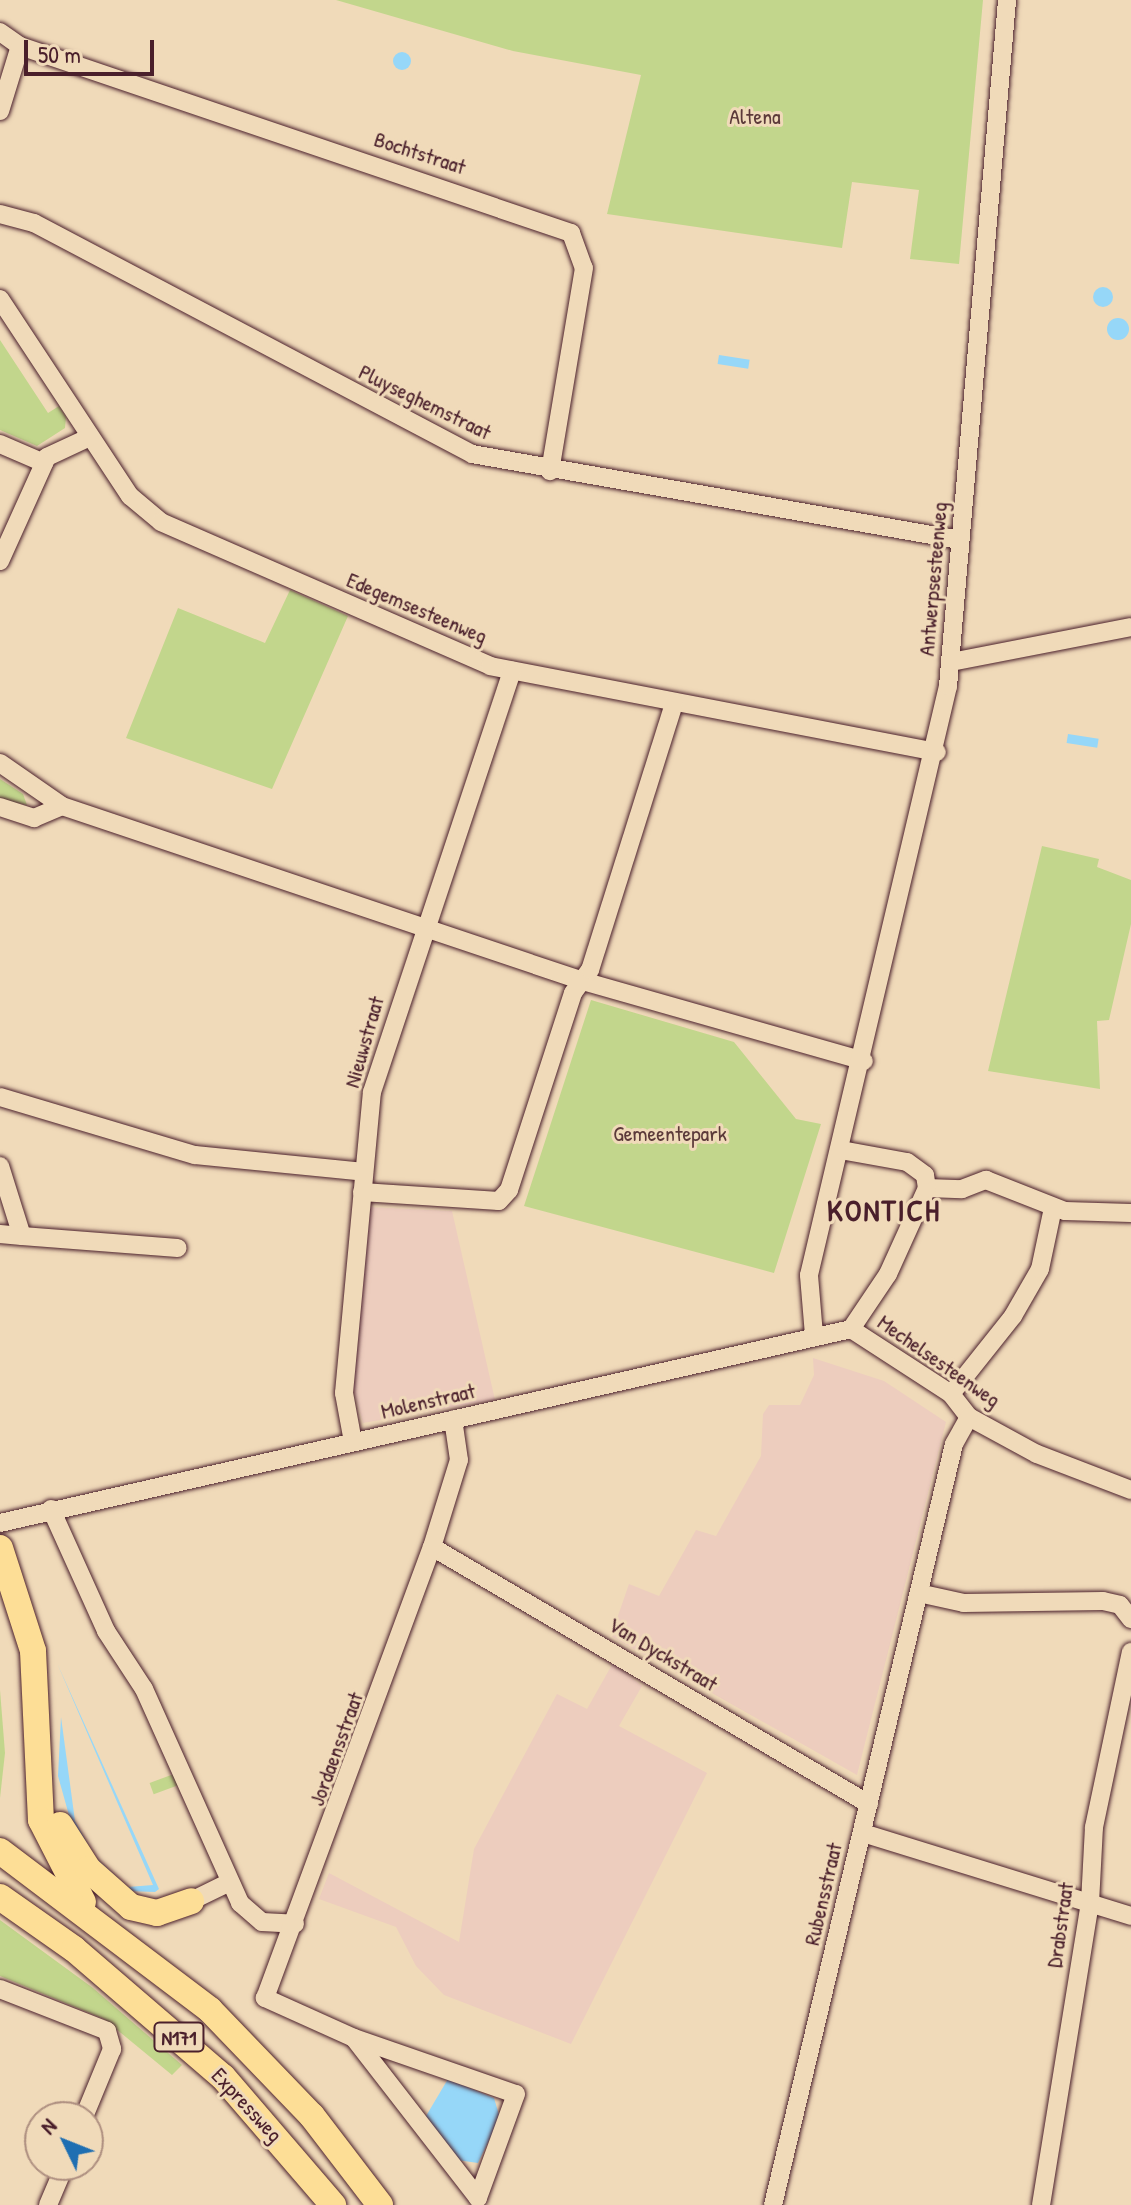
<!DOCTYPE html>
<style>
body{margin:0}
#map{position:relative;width:1131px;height:2205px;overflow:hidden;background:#f0dab9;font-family:"Patrick Hand",sans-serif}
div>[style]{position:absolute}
.built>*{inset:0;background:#edcdbe}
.green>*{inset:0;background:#c2d68c;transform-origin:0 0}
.water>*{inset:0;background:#96d7f8;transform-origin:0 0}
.round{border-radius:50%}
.roads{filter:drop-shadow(0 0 2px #4a1f2b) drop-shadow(0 0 2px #4a1f2b)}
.minor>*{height:18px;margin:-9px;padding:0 9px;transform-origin:9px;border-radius:9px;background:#f0dab9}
.highway>*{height:26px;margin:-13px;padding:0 13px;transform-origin:13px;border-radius:13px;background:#fdde96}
span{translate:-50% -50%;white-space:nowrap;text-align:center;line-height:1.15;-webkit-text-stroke:6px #f0dab9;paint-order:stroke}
.shield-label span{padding:2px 6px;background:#f0dab9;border:2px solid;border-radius:6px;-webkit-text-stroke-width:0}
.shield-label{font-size:20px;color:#4a1f2b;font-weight:700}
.park-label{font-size:22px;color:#5c3a3a}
.street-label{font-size:22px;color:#4a1f2b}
.district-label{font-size:30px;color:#4a1f2b;font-weight:700;letter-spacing:2px}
.north{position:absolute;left:24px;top:2101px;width:80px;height:80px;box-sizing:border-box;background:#f0dab9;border:2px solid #ae8f80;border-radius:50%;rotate:313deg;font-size:22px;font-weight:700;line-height:32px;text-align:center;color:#4a1f2b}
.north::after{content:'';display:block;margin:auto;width:28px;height:36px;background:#1f6fb2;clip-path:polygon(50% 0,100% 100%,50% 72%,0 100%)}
.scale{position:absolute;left:24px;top:40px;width:130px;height:36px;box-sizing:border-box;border:4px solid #4a1f2b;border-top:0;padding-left:10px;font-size:24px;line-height:28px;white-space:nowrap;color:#4a1f2b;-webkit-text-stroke:6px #f0dab9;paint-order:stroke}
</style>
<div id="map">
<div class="built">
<i style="clip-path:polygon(368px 1207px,452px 1211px,495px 1400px,363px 1423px,350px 1377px)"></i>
<i style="clip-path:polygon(813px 1358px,884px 1381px,946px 1422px,857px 1775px,611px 1636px,629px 1584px,659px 1596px,696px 1530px,716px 1536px,761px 1456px,763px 1414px,769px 1405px,800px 1405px,814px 1375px)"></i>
<i style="clip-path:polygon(613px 1663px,642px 1686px,619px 1726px,707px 1773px,571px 2044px,444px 1995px,416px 1966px,396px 1927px,319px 1899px,329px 1873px,459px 1942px,474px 1849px,557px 1694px,587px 1709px)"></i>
</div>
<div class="green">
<i style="clip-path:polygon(336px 0,983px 0,959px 264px,910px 259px,919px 190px,852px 182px,842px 248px,607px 214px,641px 75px,513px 51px)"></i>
<i style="clip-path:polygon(0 340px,48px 413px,59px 406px,66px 417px,65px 428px,37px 446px,0 430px)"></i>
<i style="clip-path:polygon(290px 590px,348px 616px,272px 789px,126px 738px,178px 608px,265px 643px)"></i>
<i style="clip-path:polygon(0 779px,23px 794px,27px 805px,0 799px)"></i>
<i style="clip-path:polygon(1042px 846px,1099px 859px,1097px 867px,1131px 880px,1131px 924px,1109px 1020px,1097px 1021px,1100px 1089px,988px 1071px)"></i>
<i style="clip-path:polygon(591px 1000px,734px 1042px,796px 1119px,821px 1124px,774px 1273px,524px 1206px)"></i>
<i style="clip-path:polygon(0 1690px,5px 1753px,0 1798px)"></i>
<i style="left:174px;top:1774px;width:12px;height:26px;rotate:70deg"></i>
<i style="clip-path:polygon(0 1920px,93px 1988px,182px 2065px,172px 2075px,104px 2019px,0 1976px)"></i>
</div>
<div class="water">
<i class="round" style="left:393px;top:52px;width:18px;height:18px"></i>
<i class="round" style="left:1093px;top:287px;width:20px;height:20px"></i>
<i class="round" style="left:1107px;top:318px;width:22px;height:22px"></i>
<i style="left:719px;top:355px;width:31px;height:9px;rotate:9deg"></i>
<i style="left:1068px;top:734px;width:31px;height:9px;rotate:9deg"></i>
<i style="clip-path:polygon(57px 1663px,159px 1889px,155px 1892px,126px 1891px,100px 1869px,72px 1826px,58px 1776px,61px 1717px,75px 1821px,95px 1857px,128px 1887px,153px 1885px)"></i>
<i style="clip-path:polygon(448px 2079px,494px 2098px,500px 2118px,478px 2163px,457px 2160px,426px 2116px)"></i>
</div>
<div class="roads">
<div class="minor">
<i style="left:0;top:32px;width:24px;rotate:35deg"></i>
<i style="left:20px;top:46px;width:68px;rotate:107.1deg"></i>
<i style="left:20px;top:46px;width:582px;rotate:18.75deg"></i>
<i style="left:571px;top:233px;width:37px;rotate:70deg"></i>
<i style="left:584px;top:268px;width:206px;rotate:99.5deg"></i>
<i style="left:0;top:214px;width:35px;rotate:15deg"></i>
<i style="left:34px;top:223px;width:495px;rotate:27.8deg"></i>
<i style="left:472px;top:454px;width:496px;rotate:10deg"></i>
<i style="left:0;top:299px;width:236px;rotate:56.6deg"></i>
<i style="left:130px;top:496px;width:40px;rotate:40deg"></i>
<i style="left:161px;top:522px;width:359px;rotate:23.6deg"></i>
<i style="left:490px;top:666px;width:455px;rotate:10.9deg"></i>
<i style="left:0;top:444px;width:48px;rotate:23.4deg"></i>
<i style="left:0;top:561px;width:114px;rotate:-65.7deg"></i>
<i style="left:47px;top:457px;width:47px;rotate:-24.9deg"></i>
<i style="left:951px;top:662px;width:183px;rotate:-11deg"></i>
<i style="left:0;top:763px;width:75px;rotate:34.7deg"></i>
<i style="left:62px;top:806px;width:550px;rotate:18.57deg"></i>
<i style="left:583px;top:981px;width:292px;rotate:15.9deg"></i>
<i style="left:0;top:807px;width:36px;rotate:18deg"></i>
<i style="left:34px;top:818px;width:30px;rotate:-23deg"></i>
<i style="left:0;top:1097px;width:203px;rotate:16.6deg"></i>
<i style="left:195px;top:1155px;width:170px;rotate:5.7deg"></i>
<i style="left:0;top:1166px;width:73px;rotate:72.6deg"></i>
<i style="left:22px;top:1236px;width:156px;rotate:4.4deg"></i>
<i style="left:927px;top:1188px;width:35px;rotate:2deg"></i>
<i style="left:962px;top:1189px;width:26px;rotate:-21deg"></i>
<i style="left:986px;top:1180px;width:85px;rotate:21.4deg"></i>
<i style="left:1065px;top:1211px;width:66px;rotate:1.7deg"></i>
<i style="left:362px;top:1192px;width:137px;rotate:3.8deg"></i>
<i style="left:499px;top:1201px;width:15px;rotate:-48deg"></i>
<i style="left:509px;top:1190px;width:207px;rotate:-72deg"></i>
<i style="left:573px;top:993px;width:29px;rotate:-54deg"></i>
<i style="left:590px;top:970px;width:280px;rotate:-72.5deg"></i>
<i style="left:0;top:1234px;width:22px;rotate:5deg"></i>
<i style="left:851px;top:1329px;width:119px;rotate:33deg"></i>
<i style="left:951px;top:1394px;width:29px;rotate:52deg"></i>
<i style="left:969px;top:1417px;width:77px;rotate:28.6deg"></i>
<i style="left:1037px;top:1454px;width:101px;rotate:21deg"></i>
<i style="left:814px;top:1335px;width:60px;rotate:-94.8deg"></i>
<i style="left:809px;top:1275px;width:605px;rotate:-76.72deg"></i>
<i style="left:948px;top:686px;width:689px;rotate:-85.08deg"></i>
<i style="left:951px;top:1394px;width:100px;rotate:-51.5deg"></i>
<i style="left:1013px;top:1316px;width:54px;rotate:-60.1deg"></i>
<i style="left:1040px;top:1269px;width:62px;rotate:-78deg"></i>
<i style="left:353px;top:1442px;width:50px;rotate:-100.4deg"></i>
<i style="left:344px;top:1393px;width:302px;rotate:-84.7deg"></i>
<i style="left:372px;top:1092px;width:444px;rotate:-71.6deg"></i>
<i style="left:51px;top:1509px;width:134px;rotate:65.7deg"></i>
<i style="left:106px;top:1631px;width:69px;rotate:56.8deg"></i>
<i style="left:144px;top:1689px;width:235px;rotate:65.8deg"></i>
<i style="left:240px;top:1903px;width:29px;rotate:41deg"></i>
<i style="left:262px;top:1922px;width:33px;rotate:3deg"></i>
<i style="left:0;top:1523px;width:873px;rotate:-12.84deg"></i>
<i style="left:851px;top:1329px;width:66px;rotate:-56.1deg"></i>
<i style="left:888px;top:1274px;width:94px;rotate:-65.6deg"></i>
<i style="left:927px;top:1188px;width:13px;rotate:-99deg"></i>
<i style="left:925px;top:1175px;width:22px;rotate:-144deg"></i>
<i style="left:907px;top:1162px;width:68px;rotate:-169.8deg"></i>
<i style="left:432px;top:1547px;width:507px;rotate:30.46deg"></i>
<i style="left:923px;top:1594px;width:42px;rotate:12.4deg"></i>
<i style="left:964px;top:1603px;width:139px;rotate:-0.8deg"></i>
<i style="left:1103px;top:1601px;width:17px;rotate:13deg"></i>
<i style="left:1120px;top:1605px;width:18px;rotate:52deg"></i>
<i style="left:863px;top:1833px;width:281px;rotate:17.2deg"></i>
<i style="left:191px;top:1901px;width:43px;rotate:-26deg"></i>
<i style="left:0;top:1989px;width:115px;rotate:21.4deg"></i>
<i style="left:107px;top:2031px;width:19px;rotate:74deg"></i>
<i style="left:112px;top:2049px;width:74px;rotate:112.4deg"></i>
<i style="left:354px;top:2038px;width:171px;rotate:19.1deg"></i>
<i style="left:516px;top:2094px;width:111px;rotate:110.1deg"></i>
<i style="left:478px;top:2198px;width:202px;rotate:-127.8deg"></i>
<i style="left:354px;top:2038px;width:98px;rotate:-155.8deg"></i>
<i style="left:265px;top:1998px;width:481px;rotate:-69.7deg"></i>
<i style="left:432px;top:1547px;width:91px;rotate:-72.8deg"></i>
<i style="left:459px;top:1460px;width:41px;rotate:-98.3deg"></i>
<i style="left:48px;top:2205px;width:43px;rotate:-67deg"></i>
<i style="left:773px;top:2205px;width:782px;rotate:-76.62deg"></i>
<i style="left:954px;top:1444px;width:31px;rotate:-61deg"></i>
<i style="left:1041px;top:2205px;width:306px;rotate:-80.8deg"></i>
<i style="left:1090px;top:1903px;width:76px;rotate:-87deg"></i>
<i style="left:1094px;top:1827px;width:179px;rotate:-78.1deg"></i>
</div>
<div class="highway">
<i style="left:0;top:1548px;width:108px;rotate:72.2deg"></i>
<i style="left:33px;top:1651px;width:169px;rotate:87.3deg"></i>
<i style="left:41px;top:1820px;width:92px;rotate:62.9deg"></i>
<i style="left:60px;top:1825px;width:52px;rotate:57.5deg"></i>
<i style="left:88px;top:1869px;width:57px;rotate:41.5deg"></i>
<i style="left:131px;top:1907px;width:27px;rotate:13deg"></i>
<i style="left:157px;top:1913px;width:36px;rotate:-19deg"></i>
<i style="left:0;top:1851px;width:263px;rotate:37.1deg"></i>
<i style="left:210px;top:2010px;width:147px;rotate:46.1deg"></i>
<i style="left:312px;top:2116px;width:112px;rotate:52.6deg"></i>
<i style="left:0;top:1897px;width:90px;rotate:35.1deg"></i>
<i style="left:74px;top:1949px;width:196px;rotate:40.7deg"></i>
<i style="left:223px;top:2077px;width:169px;rotate:49.3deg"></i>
</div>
</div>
<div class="shield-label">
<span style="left:179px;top:2037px">N171</span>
</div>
<div class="park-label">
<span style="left:755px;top:117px">Altena</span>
<span style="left:670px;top:1134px">Gemeentepark</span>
</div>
<div class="street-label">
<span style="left:420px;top:153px;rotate:18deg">Bochtstraat</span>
<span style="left:425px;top:402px;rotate:26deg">Pluyseghemstraat</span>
<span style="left:933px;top:579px;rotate:-85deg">Antwerpsesteenweg</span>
<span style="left:417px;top:608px;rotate:23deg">Edegemsesteenweg</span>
<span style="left:364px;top:1042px;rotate:-74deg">Nieuwstraat</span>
<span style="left:939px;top:1361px;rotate:35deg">Mechelsesteenweg</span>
<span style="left:428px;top:1401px;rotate:-13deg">Molenstraat</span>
<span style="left:663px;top:1654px;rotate:31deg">Van Dyckstraat</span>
<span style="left:336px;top:1749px;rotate:-70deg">Jordaensstraat</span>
<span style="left:823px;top:1894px;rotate:-77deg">Rubensstraat</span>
<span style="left:1060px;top:1925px;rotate:-82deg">Drabstraat</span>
<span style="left:247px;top:2105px;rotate:47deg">Expressweg</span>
</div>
<div class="district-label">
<span style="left:884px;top:1210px">KONTICH</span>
</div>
<div class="north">N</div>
<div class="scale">50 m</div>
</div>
